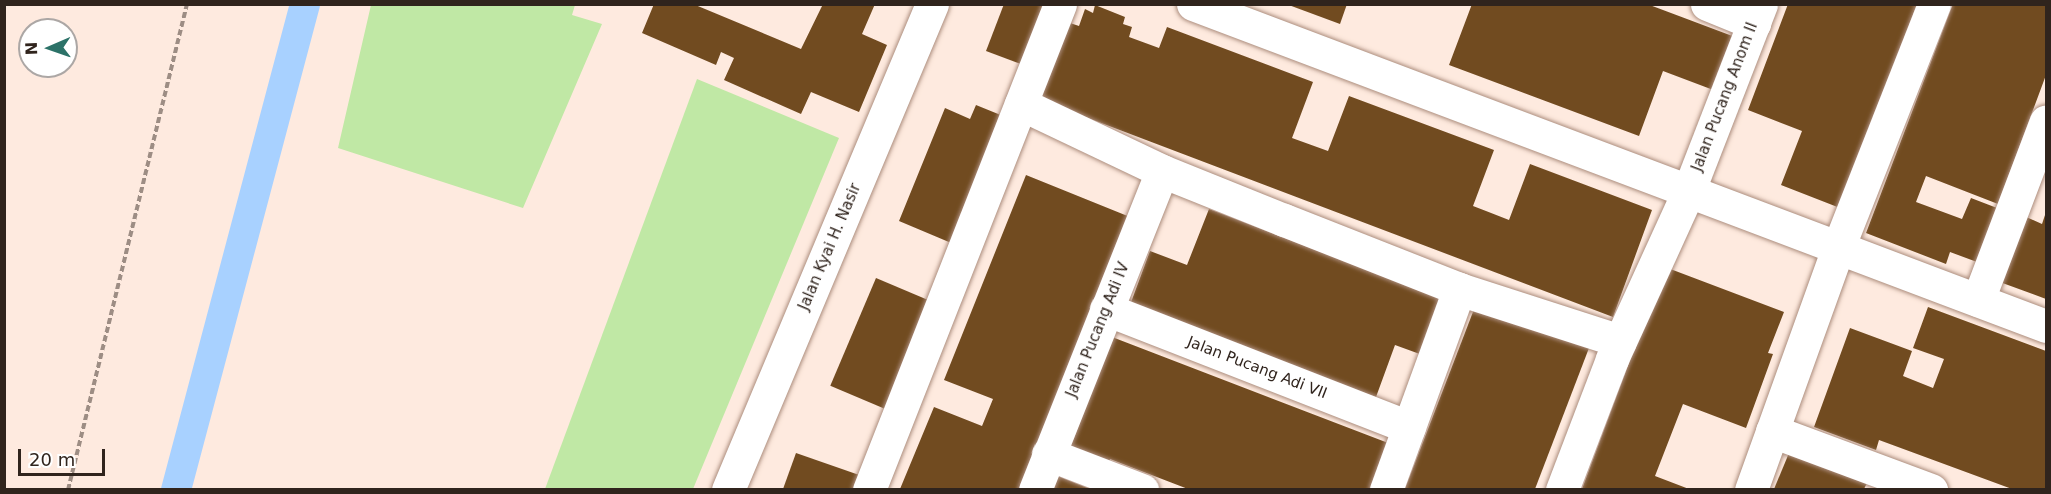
<!DOCTYPE html>
<style>
body{margin:0}
#map{position:relative;width:2051px;height:494px;overflow:hidden;background:#feeadf;font-family:"DejaVu Sans",sans-serif}
div>[style]{position:absolute}
.green>*{inset:0;background:#c0e8a5}
.canal>*{height:30px;margin:-15px;padding:0 15px;transform-origin:15px;border-radius:15px;background:#a8d1ff}
.building>*{inset:0;background:#714b20;transform-origin:0 0}
.path>*{height:4px;margin-top:-2px;transform-origin:0;background:repeating-linear-gradient(90deg,#9d8d84 0 6px,transparent 0 9px)}
.roads{filter:drop-shadow(0 0 2px #ac8d7d) drop-shadow(0 0 2px #ac8d7d)}
.street>*{height:33px;margin:-16.5px;padding:0 16.5px;transform-origin:16.5px;border-radius:16.5px;background:#fff}
.secondary>*{height:33px;margin:-16.5px;padding:0 16.5px;transform-origin:16.5px;border-radius:16.5px;background:#fff}
span{translate:-50% -50%;white-space:nowrap;text-align:center;line-height:1.15;-webkit-text-stroke:6px #fff;paint-order:stroke}
.street-label{font-size:15px;color:#30241d}
.frame{position:absolute;inset:0;border:6px solid #30241d;pointer-events:none}
.north{position:absolute;left:18px;top:18px;width:60px;height:60px;box-sizing:border-box;background:#fff;border:2px solid #aca7a5;border-radius:50%;rotate:268deg;font-size:16px;font-weight:700;line-height:24px;text-align:center;color:#30241d}
.north::after{content:'';display:block;margin:auto;width:21px;height:27px;background:#2c7268;clip-path:polygon(50% 0,100% 100%,50% 72%,0 100%)}
.scale{position:absolute;left:18px;top:449px;width:87px;height:27px;box-sizing:border-box;border:3px solid #30241d;border-top:0;padding-left:8px;font-size:18px;line-height:21px;white-space:nowrap;color:#30241d;-webkit-text-stroke:4px #fff;paint-order:stroke}
</style>
<div id="map">
<div class="green">
<i style="clip-path:polygon(371px 5px,575px 5px,572px 15px,602px 24px,523px 208px,338px 148px)"></i>
<i style="clip-path:polygon(697px 79px,839px 138px,693px 489px,545px 489px)"></i>
</div>
<div class="canal">
<i style="left:176px;top:490px;width:503px;rotate:-75.13deg"></i>
</div>
<div class="building">
<i style="clip-path:polygon(654px 4px,693px 4px,801px 49px,823px 4px,875px 4px,862px 34px,887px 45px,859px 112px,811px 92px,801px 114px,724px 80px,734px 58px,721px 52px,716px 65px,642px 33px)"></i>
<i style="clip-path:polygon(1004px 4px,1044px 4px,1021px 64px,986px 51px)"></i>
<i style="clip-path:polygon(1286px 4px,1347px 4px,1340px 24px)"></i>
<i style="clip-path:polygon(1472px 4px,1647px 4px,1735px 37px,1716px 91px,1663px 71px,1639px 136px,1449px 65px)"></i>
<i style="clip-path:polygon(1788px 4px,1917px 4px,1840px 208px,1781px 185px,1802px 131px,1748px 110px)"></i>
<i style="clip-path:polygon(1953px 4px,2046px 4px,2046px 75px,1998px 204px,1926px 176px,1916px 202px,1962px 219px,1971px 198px,1997px 208px,1977px 262px,1950px 252px,1946px 264px,1866px 233px)"></i>
<i style="clip-path:polygon(1095px 5px,1125px 17px,1123px 24px,1132px 27px,1129px 37px,1159px 48px,1167px 27px,1313px 82px,1292px 138px,1328px 151px,1349px 96px,1494px 150px,1473px 206px,1486px 211px,1509px 220px,1530px 164px,1652px 210px,1613px 317px,1038px 99px,1067px 22px,1079px 26px,1085px 9px,1093px 13px)"></i>
<i style="clip-path:polygon(976px 105px,1008px 118px,956px 245px,899px 221px,945px 108px,970px 119px)"></i>
<i style="clip-path:polygon(1026px 175px,1130px 217px,1022px 489px,900px 489px,934px 407px,982px 426px,993px 399px,944px 380px)"></i>
<i style="clip-path:polygon(1209px 209px,1449px 301px,1428px 357px,1395px 345px,1376px 397px,1127px 313px,1150px 251px,1187px 265px)"></i>
<i style="clip-path:polygon(2046px 212px,2046px 299px,1997px 281px,2022px 215px,2042px 224px)"></i>
<i style="clip-path:polygon(1665px 267px,1784px 312px,1768px 353px,1773px 354px,1746px 428px,1683px 404px,1655px 476px,1689px 489px,1582px 489px)"></i>
<i style="left:876px;top:278px;width:61px;height:117px;rotate:23deg"></i>
<i style="clip-path:polygon(1476px 304px,1589px 348px,1535px 489px,1405px 489px)"></i>
<i style="clip-path:polygon(1928px 307px,2046px 351px,2046px 489px,2012px 489px,1879px 440px,1876px 450px,1814px 427px,1850px 328px,1912px 351px,1903px 376px,1933px 388px,1944px 359px,1913px 348px)"></i>
<i style="clip-path:polygon(1112px 337px,1396px 446px,1379px 489px,1188px 489px,1110px 459px,1106px 469px,1068px 454px)"></i>
<i style="clip-path:polygon(796px 453px,862px 476px,857px 489px,783px 489px)"></i>
<i style="clip-path:polygon(1789px 453px,1867px 483px,1864px 489px,1774px 489px)"></i>
<i style="clip-path:polygon(1057px 476px,1090px 489px,1052px 489px)"></i>
</div>
<div class="path">
<i style="left:68px;top:490px;width:500px;rotate:-76.24deg"></i>
</div>
<div class="roads">
<div class="street">
<i style="left:1193px;top:4px;width:912px;rotate:20.68deg"></i>
<i style="left:1707px;top:4px;width:51px;rotate:22deg"></i>
<i style="left:1021px;top:104px;width:156px;rotate:25.4deg"></i>
<i style="left:1162px;top:171px;width:131px;rotate:21.9deg"></i>
<i style="left:1284px;top:220px;width:188px;rotate:21.5deg"></i>
<i style="left:1459px;top:289px;width:169px;rotate:17.9deg"></i>
<i style="left:1978px;top:300px;width:191px;rotate:-69.2deg"></i>
<i style="left:1106px;top:309px;width:325px;rotate:21.3deg"></i>
<i style="left:1772px;top:431px;width:170px;rotate:20.4deg"></i>
<i style="left:1048px;top:454px;width:101px;rotate:21deg"></i>
<i style="left:869px;top:490px;width:522px;rotate:-68.54deg"></i>
<i style="left:1035px;top:490px;width:343px;rotate:-68.3deg"></i>
<i style="left:1386px;top:490px;width:214px;rotate:-70deg"></i>
<i style="left:1562px;top:490px;width:140px;rotate:-69.1deg"></i>
<i style="left:1612px;top:359px;width:186px;rotate:-65.5deg"></i>
<i style="left:1689px;top:190px;width:199px;rotate:-68.8deg"></i>
<i style="left:1751px;top:490px;width:257px;rotate:-70.2deg"></i>
<i style="left:1838px;top:248px;width:262px;rotate:-68.5deg"></i>
</div>
<div class="secondary">
<i style="left:728px;top:490px;width:527px;rotate:-67.23deg"></i>
</div>
</div>
<div class="street-label">
<span style="left:1725px;top:97px;rotate:-69deg">Jalan Pucang Anom II</span>
<span style="left:830px;top:247px;rotate:-67deg">Jalan Kyai H. Nasir</span>
<span style="left:1098px;top:330px;rotate:-68deg">Jalan Pucang Adi IV</span>
<span style="left:1257px;top:368px;rotate:21deg">Jalan Pucang Adi VII</span>
</div>
<div class="frame"></div>
<div class="north">N</div>
<div class="scale">20 m</div>
</div>
